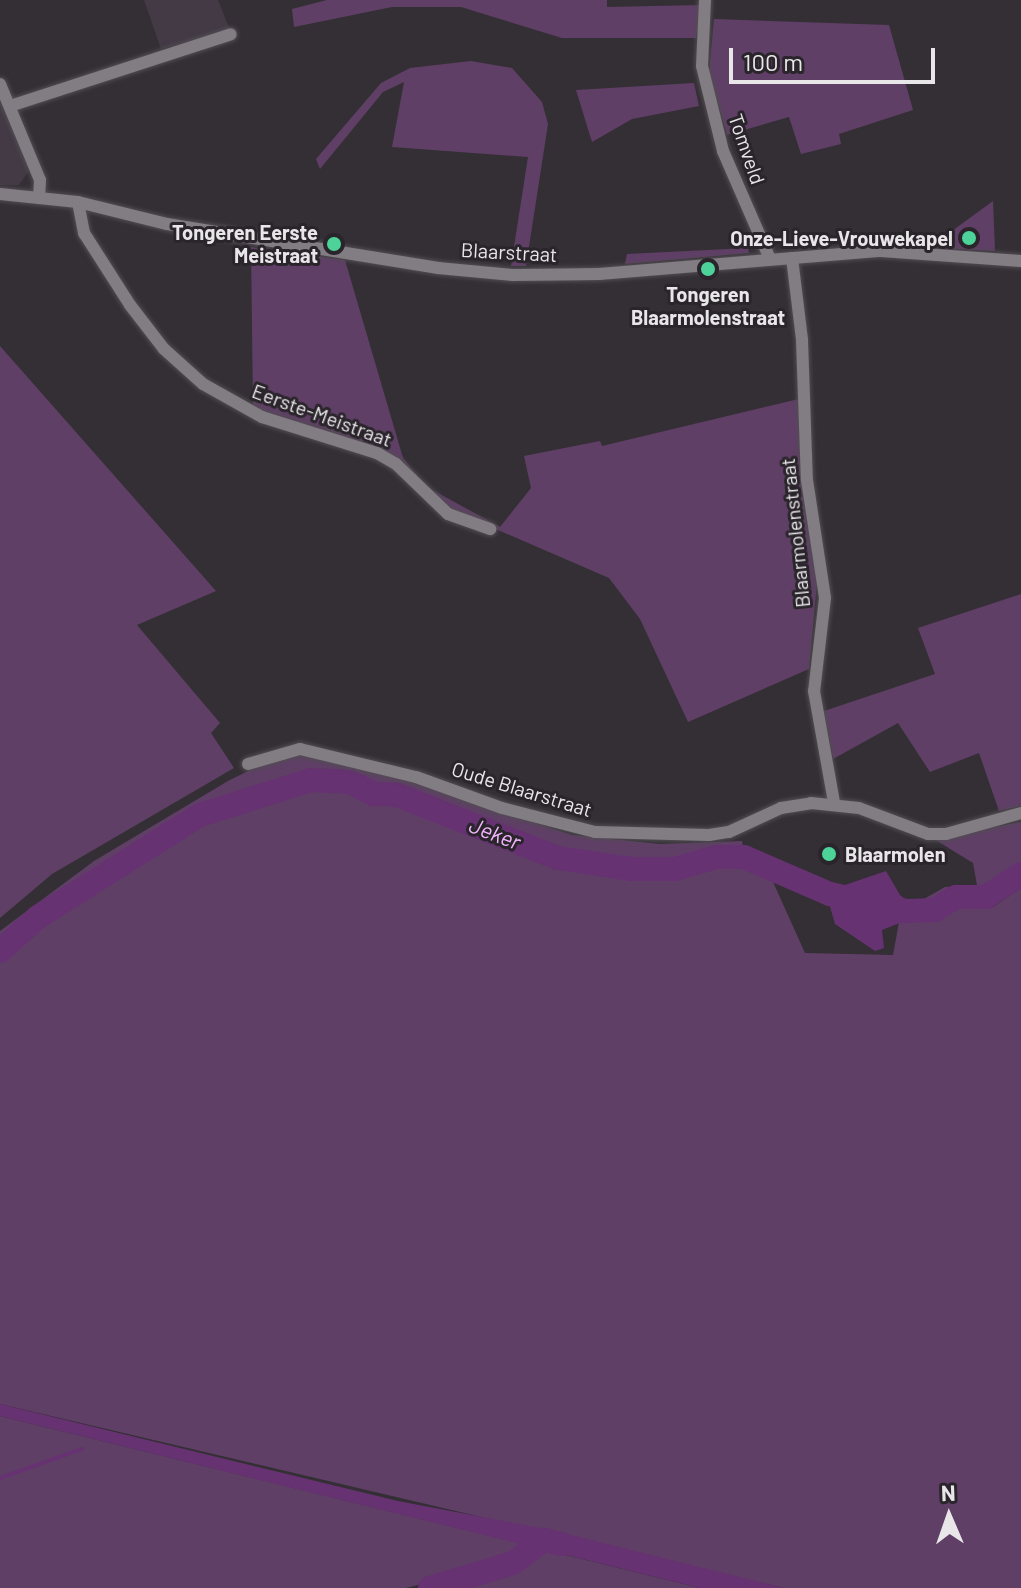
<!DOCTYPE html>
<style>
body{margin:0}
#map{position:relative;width:1021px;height:1588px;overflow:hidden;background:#342f35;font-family:Barlow,sans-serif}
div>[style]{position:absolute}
.built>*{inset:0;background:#433a45}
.green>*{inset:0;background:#603f67}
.water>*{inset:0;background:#663271}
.stream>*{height:4px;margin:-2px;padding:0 2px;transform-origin:2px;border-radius:2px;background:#663271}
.river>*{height:24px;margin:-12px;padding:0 12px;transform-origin:12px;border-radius:12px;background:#663271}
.roads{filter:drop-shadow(0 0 2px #514d52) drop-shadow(0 0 2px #514d52)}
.street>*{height:12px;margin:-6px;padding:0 6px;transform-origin:6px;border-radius:6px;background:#827c83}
.dots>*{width:22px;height:22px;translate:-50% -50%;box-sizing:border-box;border:4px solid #2a252b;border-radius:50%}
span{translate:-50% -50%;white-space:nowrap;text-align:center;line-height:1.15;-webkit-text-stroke:6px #2a252b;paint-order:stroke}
.street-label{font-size:20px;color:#e9e6ea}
.poi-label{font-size:20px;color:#e9e6ea;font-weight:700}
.right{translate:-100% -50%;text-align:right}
.left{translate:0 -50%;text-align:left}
.water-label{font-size:22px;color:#f0b5fd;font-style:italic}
.north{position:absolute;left:909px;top:1476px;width:80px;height:80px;-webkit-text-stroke:6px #2a252b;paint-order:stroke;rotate:358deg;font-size:22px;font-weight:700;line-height:32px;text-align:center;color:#e9e6ea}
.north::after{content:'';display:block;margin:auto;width:28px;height:36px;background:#e9e6ea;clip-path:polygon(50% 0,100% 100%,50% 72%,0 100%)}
.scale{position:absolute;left:729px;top:48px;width:206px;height:36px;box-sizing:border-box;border:4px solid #e9e6ea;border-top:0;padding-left:10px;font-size:24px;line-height:28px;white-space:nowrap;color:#e9e6ea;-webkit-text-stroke:6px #2a252b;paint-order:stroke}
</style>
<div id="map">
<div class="built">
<i style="clip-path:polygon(144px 0,218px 0,230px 30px,161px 49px)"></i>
<i style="clip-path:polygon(0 101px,26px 156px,28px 172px,19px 185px,0 185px)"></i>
</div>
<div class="green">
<i style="clip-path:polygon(327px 0,607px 0,607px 7px,701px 5px,696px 38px,562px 38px,461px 7px,392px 7px,294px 27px,292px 9px)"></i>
<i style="clip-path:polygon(714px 19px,889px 25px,913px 110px,839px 134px,841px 144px,801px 154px,789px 117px,727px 135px,709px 72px)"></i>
<i style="clip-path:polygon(471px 61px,512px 68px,542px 102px,548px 124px,526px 266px,511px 266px,528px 157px,392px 147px,404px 82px,383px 92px,320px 169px,316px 159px,381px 83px,410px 68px)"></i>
<i style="clip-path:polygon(694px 83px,699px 106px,632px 119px,592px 142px,576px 90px)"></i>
<i style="clip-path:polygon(993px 201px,995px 251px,939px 248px,941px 239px)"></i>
<i style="clip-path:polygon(251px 247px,345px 260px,403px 458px,427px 487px,500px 527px,531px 488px,524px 456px,600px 441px,602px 446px,803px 398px,818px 572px,809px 669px,688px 722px,640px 619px,609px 578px,447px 508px,397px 460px,253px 408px)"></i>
<i style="clip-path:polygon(748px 248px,749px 253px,625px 264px,627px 254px)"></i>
<i style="clip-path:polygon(0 346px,216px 591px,137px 625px,220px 723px,211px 733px,234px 768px,52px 874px,0 918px)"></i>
<i style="clip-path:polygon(1021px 594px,1021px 806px,999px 811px,979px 753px,930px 772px,898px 723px,833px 759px,824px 711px,935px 674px,918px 628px)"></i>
<i style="clip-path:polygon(304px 755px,411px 782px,572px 835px,660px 844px,742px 841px,746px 866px,773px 882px,805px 953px,893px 955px,899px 922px,915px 917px,915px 908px,910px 907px,945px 887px,977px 885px,973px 863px,934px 839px,1021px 822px,1021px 874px,1008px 869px,982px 888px,993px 907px,1021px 888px,1021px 1588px,784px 1588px,0 1404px,0 931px,94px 861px,228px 781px,260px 765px)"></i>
<i style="clip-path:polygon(0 1416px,527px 1545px,484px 1568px,406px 1588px,0 1588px)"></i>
<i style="clip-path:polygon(541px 1549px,700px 1588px,465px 1588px,518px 1571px)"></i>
</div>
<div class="water">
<i style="clip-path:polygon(751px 854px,829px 884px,825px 901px,747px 865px)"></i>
<i style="clip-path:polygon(886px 871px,900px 895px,916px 907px,915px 917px,882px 930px,884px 948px,875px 951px,835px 924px,829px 903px,833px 889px)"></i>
<i style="clip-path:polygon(0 1404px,398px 1501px,551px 1530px,784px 1588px,700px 1588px,0 1416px)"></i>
</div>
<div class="stream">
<i style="left:0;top:1478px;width:87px;rotate:-19.5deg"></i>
</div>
<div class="river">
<i style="left:0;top:951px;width:51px;rotate:-41.8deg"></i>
<i style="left:38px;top:917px;width:191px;rotate:-32.2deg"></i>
<i style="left:200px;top:815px;width:116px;rotate:-17.5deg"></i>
<i style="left:311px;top:780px;width:39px;rotate:3deg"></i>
<i style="left:350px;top:782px;width:27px;rotate:27deg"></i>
<i style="left:374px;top:794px;width:23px;rotate:2deg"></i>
<i style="left:397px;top:795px;width:173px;rotate:21.4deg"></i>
<i style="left:558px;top:858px;width:75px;rotate:8.5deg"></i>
<i style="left:632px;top:869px;width:43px"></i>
<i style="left:675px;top:869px;width:43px;rotate:-16.3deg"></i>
<i style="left:716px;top:857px;width:28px"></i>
<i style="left:744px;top:857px;width:94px;rotate:23.3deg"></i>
<i style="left:830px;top:894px;width:78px;rotate:12.6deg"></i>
<i style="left:906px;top:911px;width:29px;rotate:-2deg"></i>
<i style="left:935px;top:910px;width:25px;rotate:-32deg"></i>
<i style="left:956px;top:897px;width:30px"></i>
<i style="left:986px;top:897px;width:42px;rotate:-33.3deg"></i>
<i style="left:430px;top:1588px;width:87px;rotate:-16.8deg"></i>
<i style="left:513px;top:1563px;width:39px;rotate:-37deg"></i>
<i style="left:544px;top:1540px;width:18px;rotate:13deg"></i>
</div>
<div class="roads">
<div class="street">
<i style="left:705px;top:0;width:66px;rotate:92.6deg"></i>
<i style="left:702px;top:66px;width:88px;rotate:76.1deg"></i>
<i style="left:723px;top:151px;width:118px;rotate:66.5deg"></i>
<i style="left:0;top:84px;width:104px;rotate:67.4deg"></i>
<i style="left:40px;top:180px;width:18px;rotate:93deg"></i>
<i style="left:10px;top:106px;width:232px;rotate:-18deg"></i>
<i style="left:0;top:194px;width:78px;rotate:5.9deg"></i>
<i style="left:78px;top:202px;width:92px;rotate:13.9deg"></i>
<i style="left:167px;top:224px;width:275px;rotate:9.2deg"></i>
<i style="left:438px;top:268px;width:75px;rotate:5.3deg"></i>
<i style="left:513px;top:275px;width:86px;rotate:-0.7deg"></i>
<i style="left:599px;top:274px;width:283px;rotate:-4.7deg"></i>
<i style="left:881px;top:251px;width:140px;rotate:4.1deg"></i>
<i style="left:78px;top:202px;width:32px;rotate:79deg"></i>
<i style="left:84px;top:233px;width:85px;rotate:57.4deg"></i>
<i style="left:130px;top:305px;width:56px;rotate:52.3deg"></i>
<i style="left:164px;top:349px;width:52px;rotate:41.9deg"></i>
<i style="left:203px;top:384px;width:68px;rotate:29.2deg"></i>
<i style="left:262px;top:417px;width:121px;rotate:17.4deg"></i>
<i style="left:377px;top:453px;width:22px;rotate:30deg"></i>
<i style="left:396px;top:464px;width:72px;rotate:43.9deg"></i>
<i style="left:448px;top:514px;width:45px;rotate:19.7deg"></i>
<i style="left:792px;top:258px;width:83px;rotate:83deg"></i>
<i style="left:802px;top:340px;width:140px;rotate:88deg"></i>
<i style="left:807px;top:480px;width:119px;rotate:81.3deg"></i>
<i style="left:825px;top:598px;width:94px;rotate:96.7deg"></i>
<i style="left:814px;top:691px;width:113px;rotate:79.8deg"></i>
<i style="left:248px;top:764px;width:54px;rotate:-16.1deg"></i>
<i style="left:300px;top:749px;width:119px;rotate:13.6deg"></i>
<i style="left:416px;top:777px;width:91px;rotate:19.8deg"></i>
<i style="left:502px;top:808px;width:96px;rotate:14.5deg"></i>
<i style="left:595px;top:832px;width:114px;rotate:1.5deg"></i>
<i style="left:709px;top:835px;width:20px;rotate:-9deg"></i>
<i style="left:729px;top:832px;width:57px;rotate:-24.8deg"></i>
<i style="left:781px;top:808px;width:30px;rotate:-9deg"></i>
<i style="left:811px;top:803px;width:48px;rotate:5.9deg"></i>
<i style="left:859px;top:808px;width:74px;rotate:20.6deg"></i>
<i style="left:928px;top:834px;width:18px"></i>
<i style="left:946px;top:834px;width:78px;rotate:-15.6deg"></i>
</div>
</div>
<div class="dots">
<i style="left:969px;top:238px;background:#4dd39a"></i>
<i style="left:334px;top:244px;background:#4dd39a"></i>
<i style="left:708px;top:269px;background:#4dd39a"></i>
<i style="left:829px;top:854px;background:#4dd39a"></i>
</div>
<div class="street-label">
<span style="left:747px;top:149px;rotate:71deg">Tomveld</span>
<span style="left:509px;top:252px;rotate:3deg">Blaarstraat</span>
<span style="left:322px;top:415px;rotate:20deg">Eerste-Meistraat</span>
<span style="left:795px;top:533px;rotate:-96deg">Blaarmolenstraat</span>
<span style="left:522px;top:789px;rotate:17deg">Oude Blaarstraat</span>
</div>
<div class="poi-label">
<span class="right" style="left:318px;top:244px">Tongeren Eerste<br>Meistraat</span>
<span class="right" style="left:953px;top:238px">Onze-Lieve-Vrouwekapel</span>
<span style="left:708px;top:306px">Tongeren<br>Blaarmolenstraat</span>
<span class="left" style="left:845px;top:854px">Blaarmolen</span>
</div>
<div class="water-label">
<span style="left:495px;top:833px;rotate:21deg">Jeker</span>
</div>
<div class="north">N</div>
<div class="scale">100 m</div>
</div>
